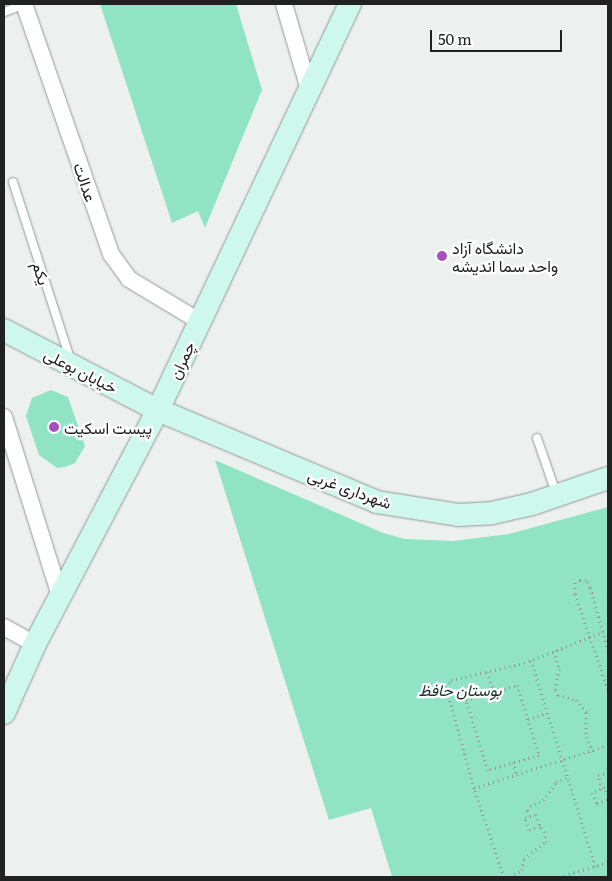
<!DOCTYPE html>
<meta charset="utf-8">
<style>
body{margin:0}
#map{position:relative;width:612px;height:881px;overflow:hidden;background:#ecf1ef;font-family:Literata,Vazirmatn,serif}
div>[style]{position:absolute}
.green>*{inset:0;background:#90e3c5}
.path>*{height:3px;margin-top:-1.5px;transform-origin:0;background:repeating-linear-gradient(90deg,#939795 0 1px,transparent 0 5px)}
.roads{filter:drop-shadow(0 0 1px #949997) drop-shadow(0 0 1px #949997)}
.lane>*{height:8px;margin:-4px;padding:0 4px;transform-origin:4px;border-radius:4px;background:#fff}
.street>*{height:16px;margin:-8px;padding:0 8px;transform-origin:8px;border-radius:8px;background:#fff}
.secondary>*{height:22px;margin:-11px;padding:0 11px;transform-origin:11px;border-radius:11px;background:#cdf8eb}
.dots>*{width:14px;height:14px;translate:-50% -50%;box-sizing:border-box;border:2px solid #fff;border-radius:50%}
span{translate:-50% -50%;white-space:nowrap;text-align:center;line-height:1.15;-webkit-text-stroke:4.5px #fff;paint-order:stroke}
.street-label{font-size:16px;color:#202121}
.poi-label{font-size:16px;color:#202121}
.left{translate:0 -50%;text-align:left}
.park-label{font-size:16px;color:#1a3028;font-style:italic}
.frame{position:absolute;inset:0;border:5px solid #202121;pointer-events:none}
.scale{position:absolute;left:430px;top:30px;width:132px;height:22px;box-sizing:border-box;border:2px solid #202121;border-top:0;padding-left:6px;font-size:15px;line-height:18px;white-space:nowrap;color:#202121;-webkit-text-stroke:4px #fff;paint-order:stroke}
</style>
<div id="map">
<div class="green">
<i style="clip-path:polygon(100px 4px,236px 4px,262px 90px,205px 228px,198px 211px,172px 223px)"></i>
<i style="clip-path:polygon(51px 390px,68px 397px,85px 446px,75px 463px,65px 467px,57px 468px,39px 455px,26px 416px,32px 398px)"></i>
<i style="clip-path:polygon(215px 460px,383px 533px,405px 539px,453px 541px,509px 534px,608px 507px,608px 877px,392px 877px,371px 808px,329px 820px)"></i>
</div>
<div class="path">
<i style="left:554px;top:651px;width:19px;rotate:74deg"></i>
<i style="left:559px;top:669px;width:21px;rotate:101deg"></i>
<i style="left:555px;top:690px;width:6px;rotate:59deg"></i>
<i style="left:558px;top:695px;width:19px;rotate:16deg"></i>
<i style="left:576px;top:700px;width:16px;rotate:50deg"></i>
<i style="left:586px;top:712px;width:25px;rotate:90deg"></i>
<i style="left:586px;top:737px;width:16px;rotate:63deg"></i>
<i style="left:608px;top:651px;width:66px;rotate:-105.7deg"></i>
<i style="left:590px;top:587px;width:8px;rotate:-120deg"></i>
<i style="left:586px;top:580px;width:6px;rotate:180deg"></i>
<i style="left:580px;top:580px;width:5px;rotate:158deg"></i>
<i style="left:575px;top:582px;width:12px;rotate:90deg"></i>
<i style="left:575px;top:594px;width:102px;rotate:71deg"></i>
<i style="left:531px;top:660px;width:216px;rotate:72.7deg"></i>
<i style="left:487px;top:672px;width:20px;rotate:72deg"></i>
<i style="left:517px;top:685px;width:73px;rotate:72.6deg"></i>
<i style="left:539px;top:755px;width:53px;rotate:163.6deg"></i>
<i style="left:488px;top:770px;width:73px;rotate:-107.4deg"></i>
<i style="left:466px;top:700px;width:53px;rotate:-16.4deg"></i>
<i style="left:528px;top:719px;width:20px;rotate:-18deg"></i>
<i style="left:513px;top:762px;width:15px;rotate:74deg"></i>
<i style="left:474px;top:788px;width:141px;rotate:-17.8deg"></i>
<i style="left:602px;top:789px;width:15px;rotate:-106deg"></i>
<i style="left:598px;top:775px;width:10px;rotate:-11deg"></i>
<i style="left:608px;top:796px;width:9px;rotate:-108deg"></i>
<i style="left:605px;top:787px;width:14px;rotate:155deg"></i>
<i style="left:592px;top:793px;width:12px;rotate:66deg"></i>
<i style="left:597px;top:804px;width:12px;rotate:-24deg"></i>
<i style="left:536px;top:814px;width:13px;rotate:72deg"></i>
<i style="left:540px;top:826px;width:12px;rotate:160deg"></i>
<i style="left:529px;top:830px;width:13px;rotate:-108deg"></i>
<i style="left:525px;top:818px;width:12px;rotate:-20deg"></i>
<i style="left:529px;top:816px;width:6px;rotate:-108deg"></i>
<i style="left:527px;top:810px;width:5px;rotate:-53deg"></i>
<i style="left:530px;top:806px;width:14px;rotate:-25deg"></i>
<i style="left:543px;top:800px;width:22px;rotate:-54deg"></i>
<i style="left:556px;top:782px;width:12px;rotate:-24deg"></i>
<i style="left:504px;top:877px;width:94px;rotate:-108.6deg"></i>
<i style="left:474px;top:788px;width:105px;rotate:-105.5deg"></i>
<i style="left:446px;top:687px;width:9px;rotate:-54deg"></i>
<i style="left:451px;top:680px;width:75px;rotate:-13.1deg"></i>
<i style="left:524px;top:663px;width:90px;rotate:-21.4deg"></i>
<i style="left:510px;top:877px;width:14px;rotate:-30deg"></i>
<i style="left:522px;top:870px;width:11px;rotate:-80deg"></i>
<i style="left:524px;top:859px;width:28px;rotate:-38deg"></i>
<i style="left:546px;top:842px;width:10px;rotate:-96deg"></i>
<i style="left:545px;top:832px;width:8px;rotate:-130deg"></i>
<i style="left:559px;top:877px;width:51px;rotate:-17deg"></i>
</div>
<div class="roads">
<div class="lane">
<i style="left:4px;top:12px;width:22px;rotate:-21deg"></i>
<i style="left:13px;top:182px;width:185px;rotate:72.1deg"></i>
<i style="left:537px;top:438px;width:58px;rotate:70.9deg"></i>
</div>
<div class="street">
<i style="left:24px;top:4px;width:265px;rotate:70.8deg"></i>
<i style="left:111px;top:254px;width:31px;rotate:54deg"></i>
<i style="left:129px;top:279px;width:82px;rotate:31deg"></i>
<i style="left:284px;top:4px;width:85px;rotate:73.7deg"></i>
<i style="left:4px;top:417px;width:188px;rotate:72.6deg"></i>
<i style="left:4px;top:627px;width:35px;rotate:29deg"></i>
</div>
<div class="secondary">
<i style="left:4px;top:330px;width:174px;rotate:27.5deg"></i>
<i style="left:158px;top:410px;width:238px;rotate:22.8deg"></i>
<i style="left:377px;top:502px;width:82px;rotate:9.1deg"></i>
<i style="left:458px;top:515px;width:34px;rotate:-3deg"></i>
<i style="left:492px;top:513px;width:41px;rotate:-12.7deg"></i>
<i style="left:532px;top:504px;width:80px;rotate:-18.9deg"></i>
<i style="left:4px;top:713px;width:76px;rotate:-65.8deg"></i>
<i style="left:35px;top:644px;width:264px;rotate:-62.3deg"></i>
<i style="left:158px;top:410px;width:449px;rotate:-64.7deg"></i>
</div>
</div>
<div class="dots">
<i style="left:442px;top:256px;background:#a74fbb"></i>
<i style="left:54px;top:427px;background:#a74fbb"></i>
</div>
<div class="street-label">
<span style="left:86px;top:182px;rotate:71deg">عدالت</span>
<span style="left:42px;top:273px;rotate:72deg">یکم</span>
<span style="left:181px;top:360px;rotate:-65deg">چمران</span>
<span style="left:81px;top:370px;rotate:27deg">خیابان بوعلی</span>
<span style="left:350px;top:488px;rotate:20deg">شهرداری غربی</span>
</div>
<div class="poi-label">
<span class="left" style="left:452px;top:256px">دانشگاه آزاد<br>واحد سما اندیشه</span>
<span class="left" style="left:64px;top:427px">پیست اسکیت</span>
</div>
<div class="park-label">
<span style="left:460px;top:689px">بوستان حافظ</span>
</div>
<div class="frame"></div>
<div class="scale">50 m</div>
</div>
